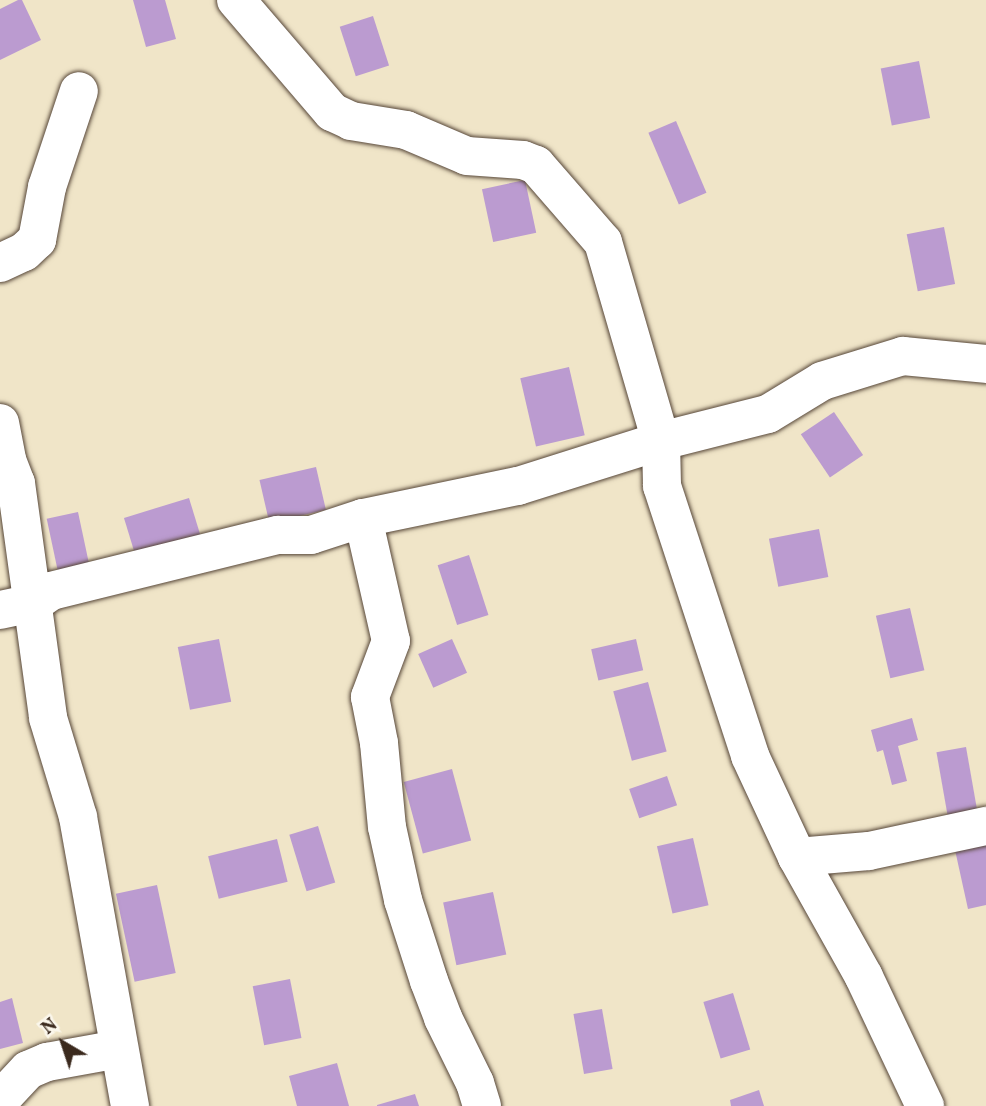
<!DOCTYPE html>
<style>
body{margin:0}
#map{position:relative;width:986px;height:1106px;overflow:hidden;background:#f0e5c8;font-family:Vollkorn,serif}
div>[style]{position:absolute}
.building>*{inset:0;background:#bb9bd0;transform-origin:0 0}
.roads{filter:drop-shadow(0 0 2px #564638) drop-shadow(0 0 2px #564638)}
.minor>*{height:38px;margin:-19px;padding:0 19px;transform-origin:19px;border-radius:19px;background:#fff}
span{translate:-50% -50%;white-space:nowrap;text-align:center;line-height:1.15;-webkit-text-stroke:7px #fbf7ec;paint-order:stroke}
.north{position:absolute;left:28px;top:1008px;width:70px;height:70px;-webkit-text-stroke:5px #fbf7ec;paint-order:stroke;rotate:321deg;font-size:19px;font-weight:700;line-height:28px;text-align:center;color:#3b2a1e}
.north::after{content:'';display:block;margin:auto;width:24px;height:32px;background:#3b2a1e;clip-path:polygon(50% 0,100% 100%,50% 72%,0 100%)}
</style>
<div id="map">
<div class="building">
<i style="clip-path:polygon(18px 0,22px 0,41px 40px,0 60px,0 9px)"></i>
<i style="clip-path:polygon(133px 0,165px 0,176px 39px,146px 47px)"></i>
<i style="left:373px;top:16px;width:52px;height:35px;rotate:72deg"></i>
<i style="left:919px;top:61px;width:58px;height:39px;rotate:79deg"></i>
<i style="left:676px;top:121px;width:78px;height:30px;rotate:67deg"></i>
<i style="left:525px;top:180px;width:54px;height:44px;rotate:78deg"></i>
<i style="left:944px;top:227px;width:58px;height:38px;rotate:79deg"></i>
<i style="left:569px;top:367px;width:70px;height:50px;rotate:77deg"></i>
<i style="left:834px;top:412px;width:52px;height:40px;rotate:56deg"></i>
<i style="left:316px;top:467px;width:44px;height:58px;rotate:77deg"></i>
<i style="left:189px;top:498px;width:51px;height:68px;rotate:73deg"></i>
<i style="left:78px;top:512px;width:53px;height:32px;rotate:78deg"></i>
<i style="left:819px;top:529px;width:49px;height:51px;rotate:79deg"></i>
<i style="left:469px;top:555px;width:63px;height:33px;rotate:72deg"></i>
<i style="left:910px;top:608px;width:64px;height:35px;rotate:77deg"></i>
<i style="left:219px;top:639px;width:64px;height:42px;rotate:79deg"></i>
<i style="left:452px;top:639px;width:37px;height:37px;rotate:66deg"></i>
<i style="left:636px;top:639px;width:32px;height:46px;rotate:77deg"></i>
<i style="left:648px;top:682px;width:72px;height:36px;rotate:75deg"></i>
<i style="clip-path:polygon(912px 718px,918px 740px,898px 746px,907px 781px,892px 785px,883px 750px,877px 752px,871px 730px)"></i>
<i style="left:966px;top:747px;width:66px;height:30px;rotate:80deg"></i>
<i style="left:452px;top:769px;width:74px;height:50px;rotate:75deg"></i>
<i style="left:667px;top:776px;width:31px;height:40px;rotate:71deg"></i>
<i style="left:318px;top:826px;width:59px;height:30px;rotate:73deg"></i>
<i style="left:693px;top:838px;width:69px;height:37px;rotate:77deg"></i>
<i style="left:277px;top:839px;width:44px;height:71px;rotate:76deg"></i>
<i style="clip-path:polygon(986px 843px,986px 905px,968px 909px,955px 850px)"></i>
<i style="left:157px;top:885px;width:90px;height:42px;rotate:78deg"></i>
<i style="left:493px;top:892px;width:64px;height:51px;rotate:78deg"></i>
<i style="left:290px;top:979px;width:60px;height:38px;rotate:79deg"></i>
<i style="left:733px;top:993px;width:59px;height:31px;rotate:73deg"></i>
<i style="clip-path:polygon(12px 998px,23px 1043px,0 1049px,0 1002px)"></i>
<i style="left:602px;top:1009px;width:61px;height:29px;rotate:80deg"></i>
<i style="clip-path:polygon(337px 1063px,349px 1106px,297px 1106px,289px 1076px)"></i>
<i style="clip-path:polygon(759px 1090px,764px 1106px,731px 1106px,730px 1100px)"></i>
<i style="clip-path:polygon(415px 1094px,419px 1106px,377px 1106px,377px 1105px)"></i>
</div>
<div class="roads">
<div class="minor">
<i style="left:236px;top:0;width:148px;rotate:49.4deg"></i>
<i style="left:332px;top:112px;width:21px;rotate:25deg"></i>
<i style="left:351px;top:121px;width:56px;rotate:9.3deg"></i>
<i style="left:406px;top:130px;width:66px;rotate:23.1deg"></i>
<i style="left:467px;top:156px;width:56px;rotate:4.1deg"></i>
<i style="left:523px;top:160px;width:14px;rotate:21deg"></i>
<i style="left:536px;top:165px;width:102px;rotate:49deg"></i>
<i style="left:603px;top:242px;width:207px;rotate:73.8deg"></i>
<i style="left:661px;top:441px;width:45px;rotate:88.7deg"></i>
<i style="left:662px;top:486px;width:284px;rotate:71.9deg"></i>
<i style="left:750px;top:756px;width:111px;rotate:65deg"></i>
<i style="left:797px;top:857px;width:137px;rotate:60.8deg"></i>
<i style="left:864px;top:977px;width:143px;rotate:64.7deg"></i>
<i style="left:0;top:263px;width:26px;rotate:-25deg"></i>
<i style="left:24px;top:252px;width:18px;rotate:-43deg"></i>
<i style="left:37px;top:240px;width:54px;rotate:-79.3deg"></i>
<i style="left:47px;top:187px;width:101px;rotate:-71.6deg"></i>
<i style="left:0;top:423px;width:38px;rotate:79deg"></i>
<i style="left:7px;top:460px;width:25px;rotate:69deg"></i>
<i style="left:16px;top:483px;width:237px;rotate:82.2deg"></i>
<i style="left:48px;top:718px;width:103px;rotate:73.1deg"></i>
<i style="left:78px;top:817px;width:294px;rotate:79.8deg"></i>
<i style="left:363px;top:518px;width:126px;rotate:77.2deg"></i>
<i style="left:391px;top:641px;width:60px;rotate:110.6deg"></i>
<i style="left:370px;top:697px;width:47px;rotate:78.9deg"></i>
<i style="left:379px;top:743px;width:84px;rotate:84.6deg"></i>
<i style="left:387px;top:827px;width:75px;rotate:77.6deg"></i>
<i style="left:403px;top:900px;width:85px;rotate:72.2deg"></i>
<i style="left:429px;top:981px;width:40px;rotate:69deg"></i>
<i style="left:443px;top:1018px;width:72px;rotate:63.8deg"></i>
<i style="left:475px;top:1083px;width:24px;rotate:73deg"></i>
<i style="left:0;top:610px;width:35px;rotate:-12deg"></i>
<i style="left:34px;top:603px;width:21px;rotate:-35deg"></i>
<i style="left:51px;top:591px;width:234px;rotate:-13.9deg"></i>
<i style="left:278px;top:535px;width:33px"></i>
<i style="left:311px;top:535px;width:55px;rotate:-18.1deg"></i>
<i style="left:363px;top:518px;width:158px;rotate:-11.7deg"></i>
<i style="left:518px;top:486px;width:150px;rotate:-17.5deg"></i>
<i style="left:661px;top:441px;width:110px;rotate:-14.2deg"></i>
<i style="left:768px;top:414px;width:63px;rotate:-31.4deg"></i>
<i style="left:822px;top:381px;width:85px;rotate:-17.2deg"></i>
<i style="left:903px;top:356px;width:83px;rotate:5.5deg"></i>
<i style="left:797px;top:857px;width:72px;rotate:-4.8deg"></i>
<i style="left:869px;top:851px;width:120px;rotate:-12.1deg"></i>
<i style="left:0;top:1100px;width:41px;rotate:-47deg"></i>
<i style="left:28px;top:1070px;width:21px;rotate:-23deg"></i>
<i style="left:47px;top:1062px;width:73px;rotate:-10.2deg"></i>
</div>
</div>
<div class="north">N</div>
</div>
